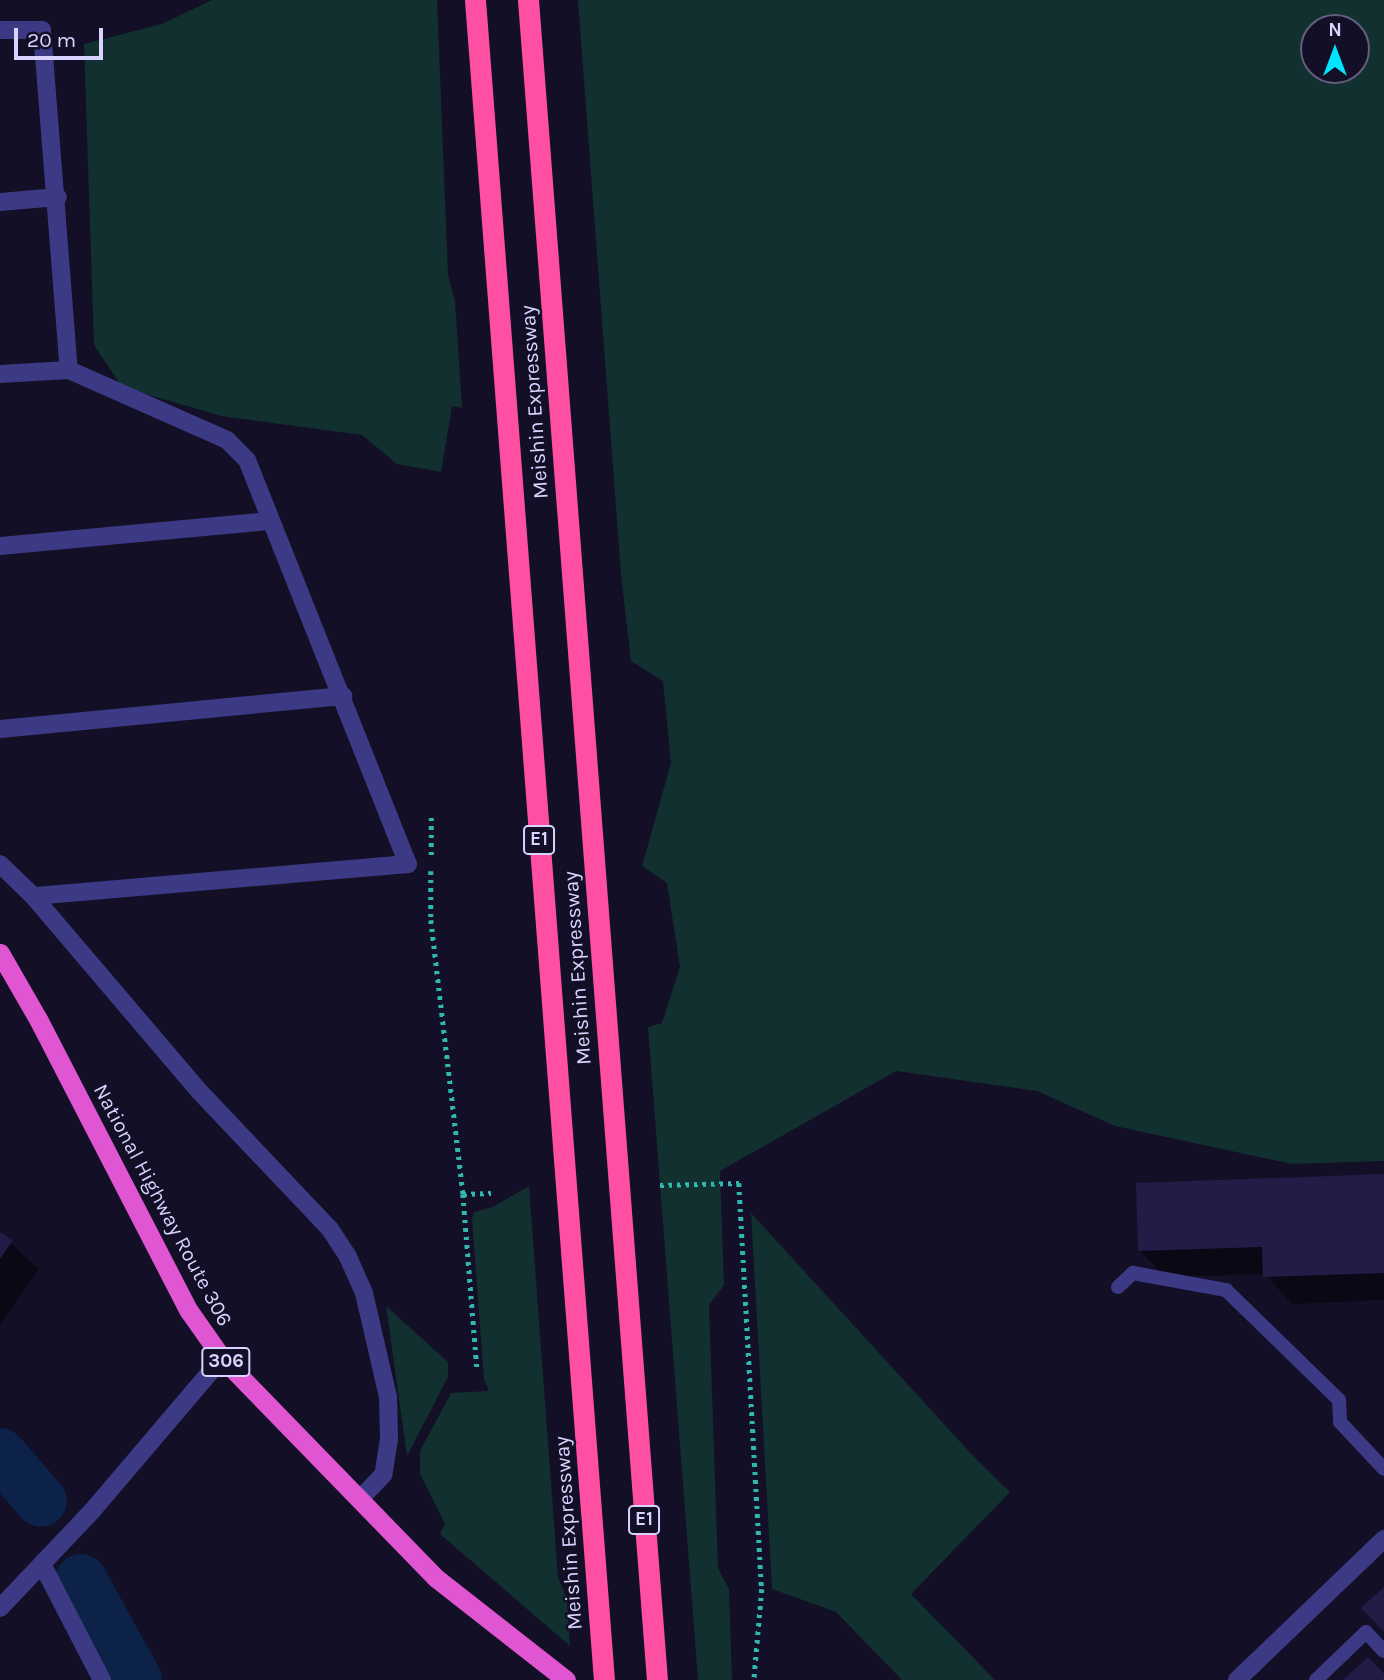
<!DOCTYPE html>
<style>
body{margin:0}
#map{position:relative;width:1384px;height:1680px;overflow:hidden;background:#130f26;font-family:Karla,sans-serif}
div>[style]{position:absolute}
.green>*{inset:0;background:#12302f}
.shadow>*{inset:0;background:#0007}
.river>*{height:52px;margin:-26px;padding:0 26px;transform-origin:26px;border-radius:26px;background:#0c2248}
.building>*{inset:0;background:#241b47}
.path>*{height:4.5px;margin-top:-2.25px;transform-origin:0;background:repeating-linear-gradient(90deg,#2fb8b0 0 3.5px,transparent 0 8.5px)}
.service>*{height:14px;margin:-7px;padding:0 7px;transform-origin:7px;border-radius:7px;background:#3d3a85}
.minor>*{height:18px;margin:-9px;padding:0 9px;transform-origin:9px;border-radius:9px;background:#3d3a85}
.tertiary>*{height:18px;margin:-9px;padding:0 9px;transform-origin:9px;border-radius:9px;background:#3d3a85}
.trunk>*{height:19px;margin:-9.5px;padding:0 9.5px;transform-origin:9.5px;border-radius:9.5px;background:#e055d1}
.motorway>*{height:21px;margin:-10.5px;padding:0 10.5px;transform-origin:10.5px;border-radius:10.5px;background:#ff4fa3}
span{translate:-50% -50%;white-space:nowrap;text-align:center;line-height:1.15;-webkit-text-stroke:5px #130f26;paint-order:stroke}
.shield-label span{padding:2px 5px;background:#130f26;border:2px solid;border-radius:5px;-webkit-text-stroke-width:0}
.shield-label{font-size:19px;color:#d9d4ff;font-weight:700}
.street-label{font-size:21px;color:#d9d4ff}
.north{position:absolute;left:1300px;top:14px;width:70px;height:70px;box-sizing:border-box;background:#130f26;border:2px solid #625e7d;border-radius:50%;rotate:0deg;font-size:19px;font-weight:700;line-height:28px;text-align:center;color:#d9d4ff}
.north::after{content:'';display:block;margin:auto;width:24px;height:32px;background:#00e5ff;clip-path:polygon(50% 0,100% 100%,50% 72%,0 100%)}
.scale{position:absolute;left:14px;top:28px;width:89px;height:32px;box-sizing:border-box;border:4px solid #d9d4ff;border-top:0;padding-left:9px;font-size:21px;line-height:24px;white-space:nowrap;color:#d9d4ff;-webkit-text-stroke:5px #130f26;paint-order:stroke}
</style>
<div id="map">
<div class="green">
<div style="clip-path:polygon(212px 0,437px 0,448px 275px,455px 301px,462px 408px,452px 406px,441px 472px,397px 464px,362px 435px,221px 416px,122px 387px,94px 345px,84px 44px,162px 24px)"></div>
<div style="clip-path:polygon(evenodd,578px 0,1384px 0,1384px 1161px,1292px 1164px,1115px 1126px,1037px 1091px,896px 1071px,720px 1171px,724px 1285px,709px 1305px,718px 1568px,729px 1589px,732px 1680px,698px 1680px,648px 1027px,662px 1023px,680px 967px,667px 883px,642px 866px,671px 763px,663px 681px,631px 661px,621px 575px,578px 0,1314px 28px,1356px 28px,1356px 70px,1314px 70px,1314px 28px)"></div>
<div style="clip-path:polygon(529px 1186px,558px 1577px,567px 1599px,570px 1646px,440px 1534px,445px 1524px,420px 1474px,420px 1451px,451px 1393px,489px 1391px,484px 1379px,472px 1219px,474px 1212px,493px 1207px)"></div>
<div style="clip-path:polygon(751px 1213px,975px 1458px,1010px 1492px,911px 1594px,995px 1680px,902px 1680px,836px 1612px,772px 1589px)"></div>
<div style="clip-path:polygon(386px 1306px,448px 1362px,448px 1377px,407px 1456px)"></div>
</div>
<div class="shadow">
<div style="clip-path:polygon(1384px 1176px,1384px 1300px,1292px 1304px,1265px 1274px,1166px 1277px,1139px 1250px)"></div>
<div style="clip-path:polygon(0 1234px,39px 1269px,0 1325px)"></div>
</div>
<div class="river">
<div style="left:0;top:1454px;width:62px;rotate:48.9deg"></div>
<div style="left:81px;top:1580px;width:114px;rotate:61.2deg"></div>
</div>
<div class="building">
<div style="clip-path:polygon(1384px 1174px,1384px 1273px,1263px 1277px,1262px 1247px,1138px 1251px,1136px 1183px)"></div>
<div style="clip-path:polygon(0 1232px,13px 1240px,0 1259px)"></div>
<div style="clip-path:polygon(1384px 1587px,1384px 1632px,1361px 1608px)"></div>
<div style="clip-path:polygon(1368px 1657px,1384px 1674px,1384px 1680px,1343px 1680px)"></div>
</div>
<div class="path">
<div style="left:431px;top:855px;width:38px;rotate:-90deg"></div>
<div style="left:431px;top:871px;width:49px;rotate:90deg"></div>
<div style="left:431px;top:920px;width:276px;rotate:83.3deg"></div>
<div style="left:463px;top:1194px;width:175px;rotate:85.4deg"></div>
<div style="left:660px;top:1185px;width:79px;rotate:-1.5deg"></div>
<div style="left:739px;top:1183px;width:407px;rotate:86.8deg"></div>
<div style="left:762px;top:1589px;width:91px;rotate:95deg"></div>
<div style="left:463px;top:1194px;width:28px;rotate:-2deg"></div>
</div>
<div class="service">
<div style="left:1118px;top:1287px;width:21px;rotate:-43deg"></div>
<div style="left:1133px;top:1273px;width:95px;rotate:10.4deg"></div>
<div style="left:1226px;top:1290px;width:158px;rotate:44.2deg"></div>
<div style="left:1339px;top:1400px;width:22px;rotate:87deg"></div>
<div style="left:1340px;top:1422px;width:64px;rotate:46.9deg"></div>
<div style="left:1316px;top:1680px;width:69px;rotate:-43.8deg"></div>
<div style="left:1366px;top:1632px;width:26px;rotate:47deg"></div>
</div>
<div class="minor">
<div style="left:0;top:30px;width:42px"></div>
<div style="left:42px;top:30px;width:341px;rotate:85.5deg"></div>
<div style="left:0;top:202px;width:58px;rotate:-4.9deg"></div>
<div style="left:0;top:374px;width:69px;rotate:-3.3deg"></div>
<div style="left:69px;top:370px;width:173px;rotate:23.9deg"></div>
<div style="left:227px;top:440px;width:28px;rotate:45deg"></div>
<div style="left:247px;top:460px;width:435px;rotate:68.3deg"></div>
<div style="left:408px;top:864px;width:376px;rotate:175.1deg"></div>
<div style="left:33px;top:896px;width:46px;rotate:-135.9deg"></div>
<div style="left:0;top:546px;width:272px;rotate:-5.3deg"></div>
<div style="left:0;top:729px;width:345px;rotate:-5.5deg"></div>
<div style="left:33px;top:896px;width:256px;rotate:49.6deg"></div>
<div style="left:199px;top:1091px;width:190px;rotate:46.5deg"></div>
<div style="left:330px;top:1229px;width:33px;rotate:57deg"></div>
<div style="left:348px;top:1257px;width:39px;rotate:66deg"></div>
<div style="left:364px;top:1293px;width:107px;rotate:77deg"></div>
<div style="left:388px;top:1397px;width:42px;rotate:88.6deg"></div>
<div style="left:389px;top:1439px;width:36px;rotate:99deg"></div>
<div style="left:383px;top:1475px;width:32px;rotate:134deg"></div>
<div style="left:42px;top:1564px;width:131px;rotate:62.7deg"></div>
<div style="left:1237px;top:1680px;width:204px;rotate:-43.8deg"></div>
</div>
<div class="tertiary">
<div style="left:0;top:1608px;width:134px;rotate:-46.5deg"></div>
<div style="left:92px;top:1511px;width:201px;rotate:-49.6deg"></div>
</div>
<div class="trunk">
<div style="left:0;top:953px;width:76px;rotate:60.1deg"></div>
<div style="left:38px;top:1019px;width:329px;rotate:62.7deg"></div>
<div style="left:189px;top:1311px;width:57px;rotate:54.9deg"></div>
<div style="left:222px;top:1358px;width:307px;rotate:45.8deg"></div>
<div style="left:436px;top:1578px;width:165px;rotate:38.1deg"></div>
</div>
<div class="motorway">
<div style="left:475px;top:0;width:1685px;rotate:85.61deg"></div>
<div style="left:528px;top:0;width:1685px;rotate:85.61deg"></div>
</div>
<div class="shield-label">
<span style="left:539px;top:840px">E1</span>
<span style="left:226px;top:1362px">306</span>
<span style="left:644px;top:1520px">E1</span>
</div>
<div class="street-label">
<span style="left:534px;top:402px;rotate:-94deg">Meishin Expressway</span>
<span style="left:577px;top:968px;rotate:-94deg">Meishin Expressway</span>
<span style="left:163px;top:1205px;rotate:62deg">National Highway Route 306</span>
<span style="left:568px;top:1533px;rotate:-94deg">Meishin Expressway</span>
</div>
<div class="north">N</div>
<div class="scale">20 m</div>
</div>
